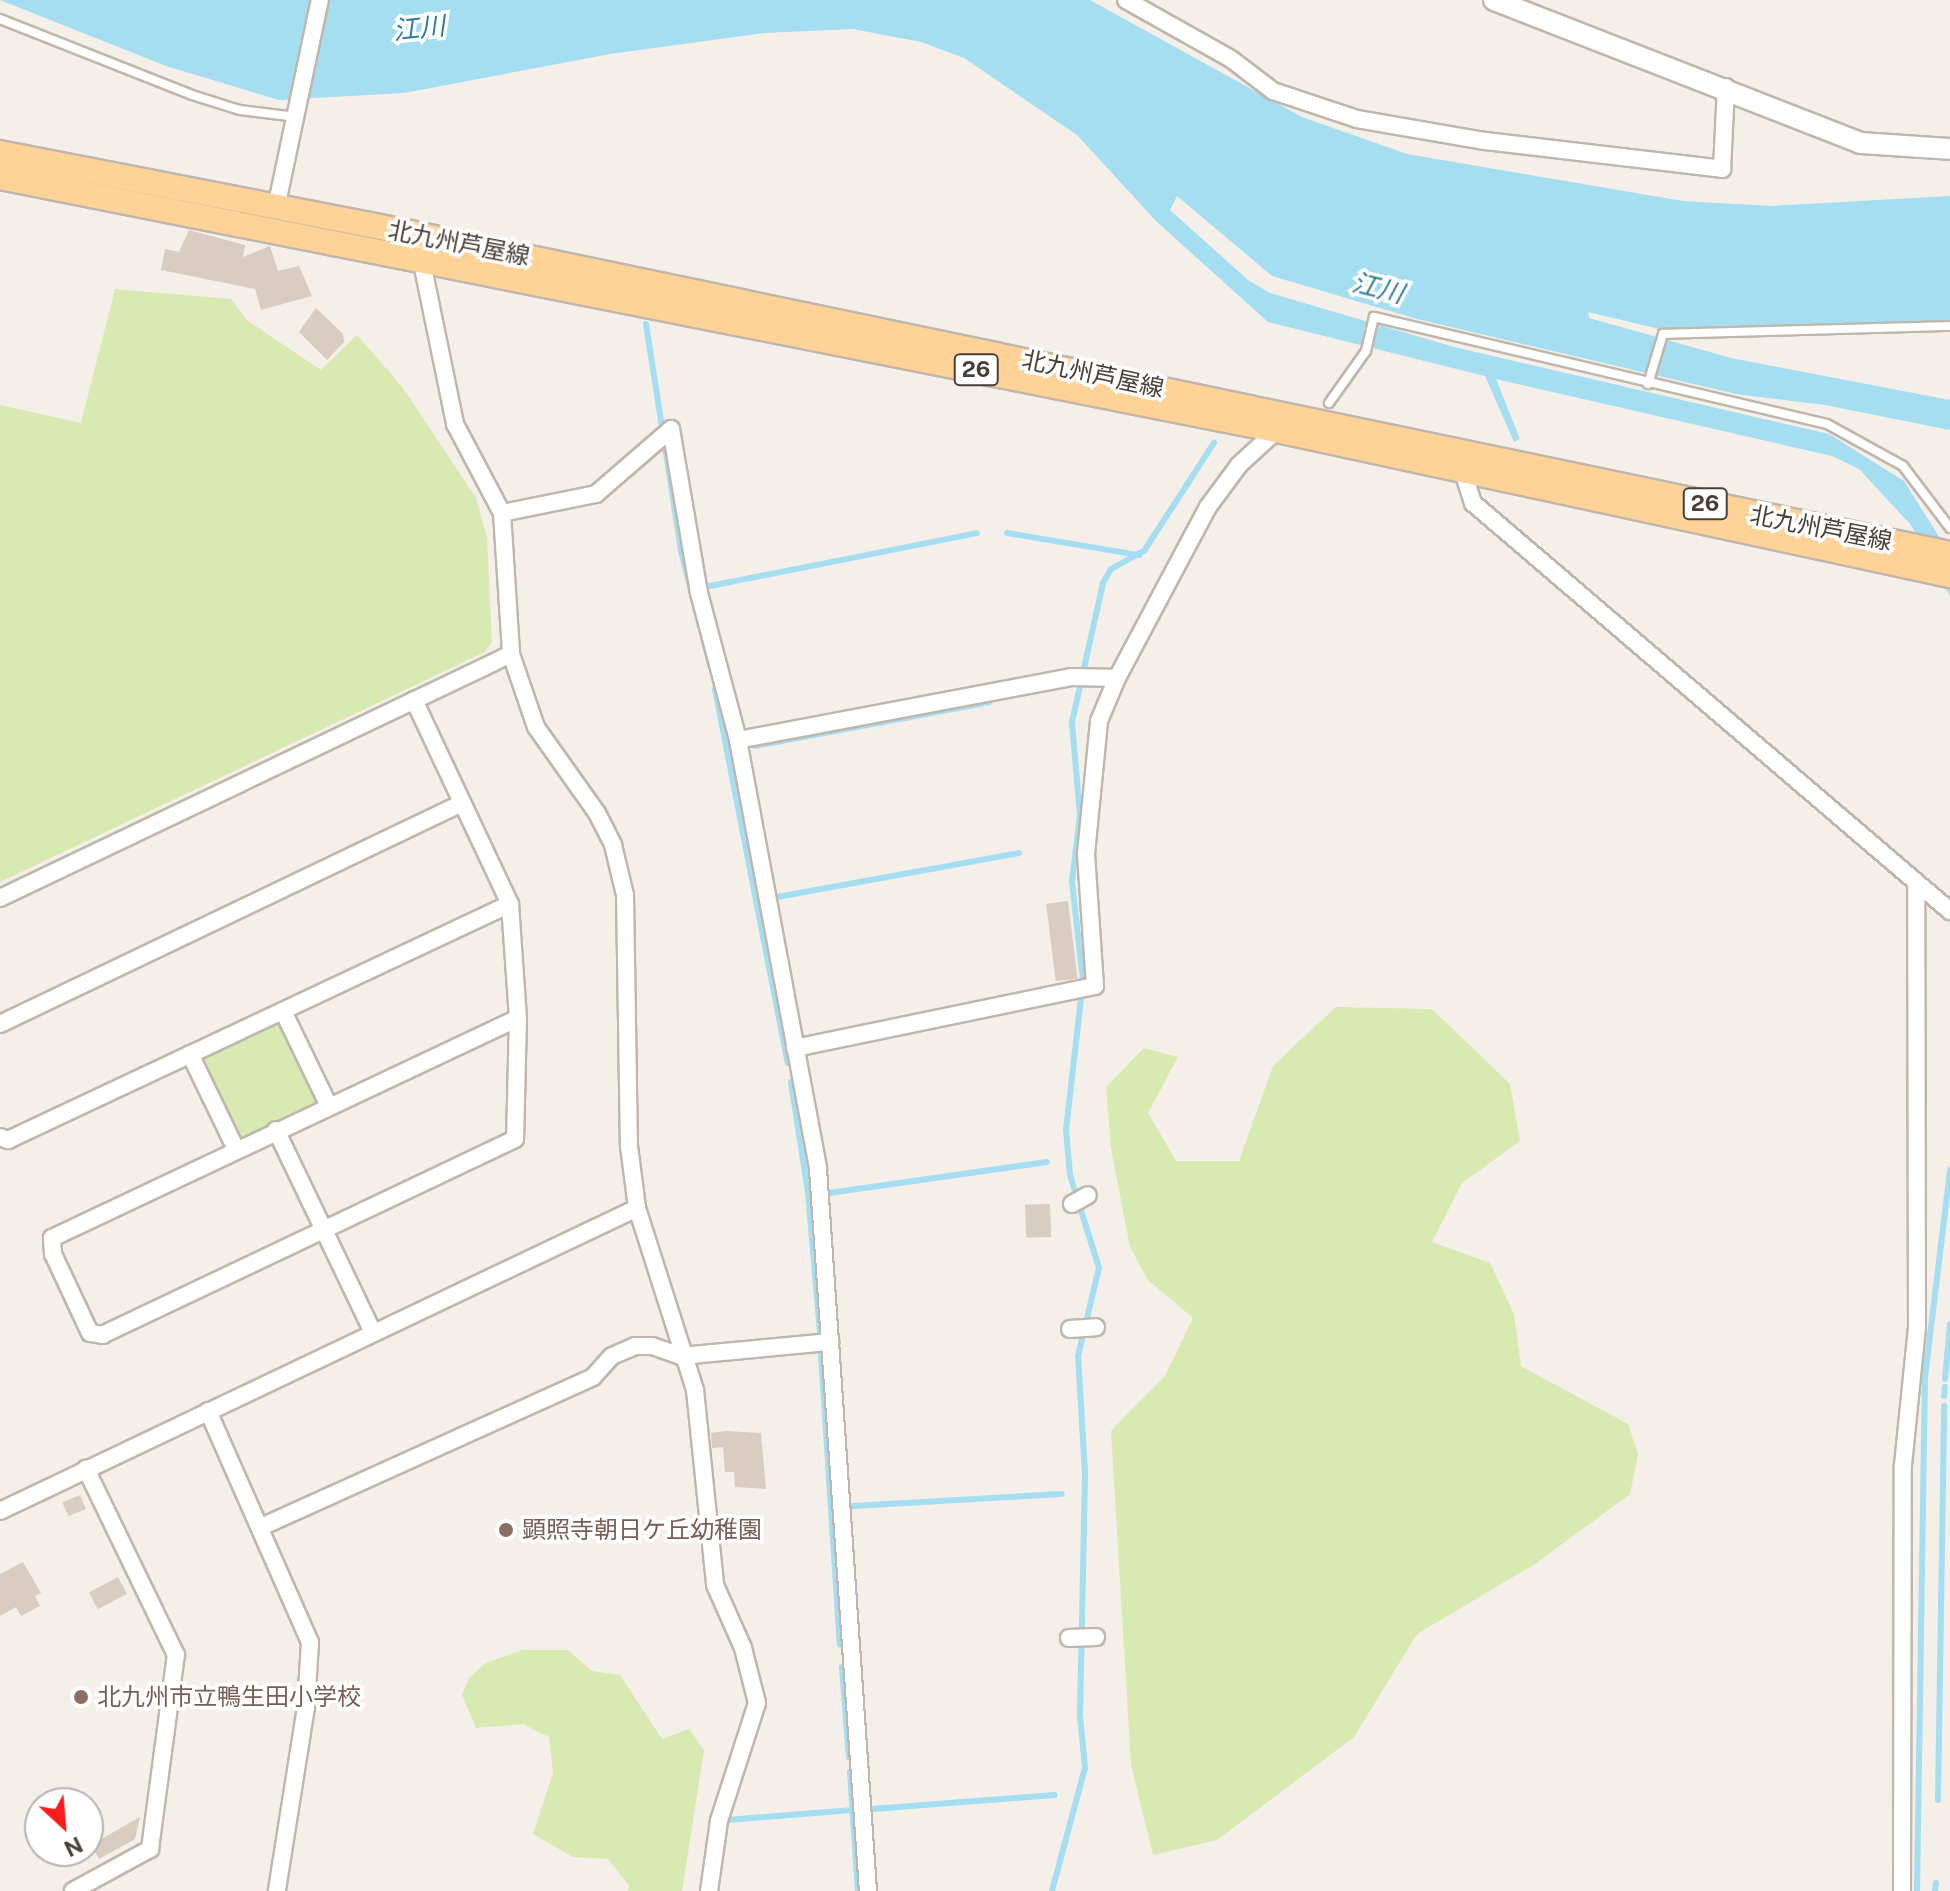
<!DOCTYPE html>
<meta charset="utf-8">
<style>
body{margin:0}
#map{position:relative;width:1950px;height:1891px;overflow:hidden;background:#f4efe9;font-family:"Public Sans","Noto Sans JP",sans-serif}
div>[style]{position:absolute}
.green>*{inset:0;background:#d8e9b1;transform-origin:0 0}
.water>*{inset:0;background:#a5ddf1}
.stream>*{height:6px;margin:-3px;padding:0 3px;transform-origin:3px;border-radius:3px;background:#a5ddf1}
.building>*{inset:0;background:#d9ccc1;transform-origin:0 0}
.roads{filter:drop-shadow(2px 0 #c0b6ab) drop-shadow(-2px 0 #c0b6ab) drop-shadow(0 2px #c0b6ab) drop-shadow(0 -2px #c0b6ab)}
.service>*{height:8px;margin:-4px;padding:0 4px;transform-origin:4px;border-radius:4px;background:#fff}
.minor>*{height:16px;margin:-8px;padding:0 8px;transform-origin:8px;border-radius:8px;background:#fff}
.tertiary>*{height:20px;margin:-10px;padding:0 10px;transform-origin:10px;border-radius:10px;background:#fff}
.primary>*{height:24px;margin:-12px;padding:0 12px;transform-origin:12px;border-radius:12px;background:#ffd397}
.dots>*{width:22px;height:22px;translate:-50% -50%;box-sizing:border-box;border:4px solid #fff;border-radius:50%}
span{translate:-50% -50%;white-space:nowrap;text-align:center;line-height:1.15;-webkit-text-stroke:7px #fff;paint-order:stroke}
.shield-label span{padding:2px 6px;background:#fff;border:2px solid;border-radius:6px;-webkit-text-stroke-width:0}
.shield-label{font-size:22px;color:#483f37;font-weight:700}
.street-label{font-size:24px;color:#483f37}
.education-label{font-size:24px;color:#785e54}
.left{translate:0 -50%;text-align:left}
.water-label{font-size:26px;color:#2a7d9d;font-style:italic}
.north{position:absolute;left:24px;top:1787px;width:80px;height:80px;box-sizing:border-box;background:#fff;border:2px solid #b6b2af;border-radius:50%;rotate:154deg;font-size:22px;font-weight:700;line-height:32px;text-align:center;color:#483f37}
.north::after{content:'';display:block;margin:auto;width:28px;height:36px;background:#fc1b18;clip-path:polygon(50% 0,100% 100%,50% 72%,0 100%)}
</style>
<div id="map">
<div class="green">
<div style="clip-path:polygon(115px 289px,231px 299px,248px 321px,321px 370px,357px 335px,403px 388px,476px 498px,487px 537px,492px 642px,485px 652px,0 882px,0 405px,81px 423px)"></div>
<div style="clip-path:polygon(1336px 1007px,1432px 1009px,1510px 1084px,1520px 1141px,1462px 1183px,1432px 1242px,1490px 1263px,1514px 1314px,1521px 1366px,1628px 1424px,1638px 1454px,1630px 1494px,1535px 1564px,1417px 1634px,1354px 1737px,1217px 1840px,1153px 1855px,1131px 1765px,1111px 1431px,1165px 1376px,1193px 1318px,1148px 1280px,1130px 1247px,1111px 1148px,1106px 1087px,1144px 1048px,1178px 1057px,1148px 1113px,1176px 1161px,1239px 1161px,1273px 1066px)"></div>
<div style="left:281px;top:1019px;width:93px;height:91px;rotate:65deg"></div>
<div style="clip-path:polygon(523px 1650px,568px 1650px,592px 1671px,620px 1675px,662px 1739px,689px 1729px,704px 1750px,682px 1891px,628px 1891px,629px 1885px,608px 1859px,573px 1857px,533px 1834px,553px 1773px,549px 1737px,523px 1724px,476px 1728px,462px 1695px,469px 1678px,486px 1663px)"></div>
</div>
<div class="water">
<div style="clip-path:polygon(0 0,1090px 0,1302px 117px,1407px 154px,1683px 201px,1771px 206px,1950px 196px,1950px 321px,1659px 329px,1588px 312px,1589px 318px,1731px 358px,1950px 400px,1950px 430px,1825px 405px,1736px 394px,1417px 319px,1272px 276px,1177px 196px,1170px 210px,1248px 280px,1270px 293px,1454px 347px,1829px 434px,1904px 481px,1950px 554px,1950px 596px,1911px 525px,1859px 469px,1832px 456px,1496px 379px,1520px 439px,1514px 442px,1485px 376px,1268px 322px,1156px 221px,1077px 135px,964px 58px,921px 42px,853px 29px,764px 33px,610px 54px,404px 93px,279px 100px,166px 66px)"></div>
</div>
<div class="stream">
<div style="left:646px;top:324px;width:230px;rotate:81.2deg"></div>
<div style="left:681px;top:551px;width:118px;rotate:75.7deg"></div>
<div style="left:1007px;top:533px;width:134px;rotate:9.5deg"></div>
<div style="left:710px;top:586px;width:272px;rotate:-11.2deg"></div>
<div style="left:715px;top:689px;width:381px;rotate:79deg"></div>
<div style="left:755px;top:746px;width:238px;rotate:-10.6deg"></div>
<div style="left:777px;top:897px;width:246px;rotate:-10.3deg"></div>
<div style="left:791px;top:1082px;width:111px;rotate:81.2deg"></div>
<div style="left:808px;top:1192px;width:142px;rotate:85.1deg"></div>
<div style="left:829px;top:1193px;width:220px;rotate:-8.1deg"></div>
<div style="left:821px;top:1354px;width:291px;rotate:86.3deg"></div>
<div style="left:1945px;top:1379px;width:55px;rotate:-84.8deg"></div>
<div style="left:1944px;top:1396px;width:9px;rotate:-84deg"></div>
<div style="left:853px;top:1506px;width:209px;rotate:-3.3deg"></div>
<div style="left:842px;top:1667px;width:91px;rotate:85.6deg"></div>
<div style="left:850px;top:1772px;width:119px;rotate:86.2deg"></div>
<div style="left:1938px;top:1800px;width:394px;rotate:-89.1deg"></div>
<div style="left:872px;top:1809px;width:183px;rotate:-4.4deg"></div>
<div style="left:727px;top:1820px;width:123px;rotate:-4.6deg"></div>
<div style="left:1052px;top:1891px;width:127px;rotate:-75deg"></div>
<div style="left:1085px;top:1768px;width:53px;rotate:-95.4deg"></div>
<div style="left:1080px;top:1715px;width:242px;rotate:-88.8deg"></div>
<div style="left:1085px;top:1473px;width:117px;rotate:-93.4deg"></div>
<div style="left:1078px;top:1356px;width:90px;rotate:-76.6deg"></div>
<div style="left:1099px;top:1268px;width:97px;rotate:-107.3deg"></div>
<div style="left:1070px;top:1175px;width:45px;rotate:-95.1deg"></div>
<div style="left:1066px;top:1130px;width:150px;rotate:-83.5deg"></div>
<div style="left:1083px;top:981px;width:101px;rotate:-96.3deg"></div>
<div style="left:1072px;top:881px;width:65px;rotate:-83deg"></div>
<div style="left:1080px;top:816px;width:94px;rotate:-94.9deg"></div>
<div style="left:1072px;top:722px;width:142px;rotate:-77.4deg"></div>
<div style="left:1103px;top:583px;width:16px;rotate:-60deg"></div>
<div style="left:1111px;top:569px;width:38px;rotate:-29deg"></div>
<div style="left:1144px;top:551px;width:129px;rotate:-57.1deg"></div>
<div style="left:1917px;top:1891px;width:514px;rotate:-89.11deg"></div>
<div style="left:1925px;top:1377px;width:209px;rotate:-83.1deg"></div>
<div style="left:1935px;top:1891px;width:8px;rotate:-83deg"></div>
</div>
<div class="building">
<div style="clip-path:polygon(189px 230px,245px 245px,243px 257px,270px 246px,278px 271px,299px 266px,312px 296px,261px 310px,255px 289px,161px 270px,165px 249px,179px 252px)"></div>
<div style="clip-path:polygon(316px 308px,343px 334px,344px 342px,327px 360px,299px 332px)"></div>
<div style="left:1068px;top:901px;width:78px;height:22px;rotate:83deg"></div>
<div style="left:1050px;top:1204px;width:33px;height:25px;rotate:88deg"></div>
<div style="clip-path:polygon(726px 1431px,761px 1433px,766px 1489px,735px 1487px,734px 1472px,725px 1472px,723px 1447px,712px 1448px,711px 1433px)"></div>
<div style="left:80px;top:1495px;width:15px;height:19px;rotate:67deg"></div>
<div style="clip-path:polygon(23px 1562px,41px 1593px,35px 1596px,40px 1606px,21px 1616px,16px 1607px,0 1616px,0 1574px)"></div>
<div style="left:118px;top:1577px;width:19px;height:33px;rotate:62deg"></div>
<div style="clip-path:polygon(140px 1817px,135px 1839px,99px 1859px,91px 1845px)"></div>
</div>
<div class="roads">
<div class="service">
<div style="left:0;top:19px;width:206px;rotate:21.6deg"></div>
<div style="left:192px;top:95px;width:50px;rotate:17.4deg"></div>
<div style="left:240px;top:110px;width:57px;rotate:7deg"></div>
<div style="left:1648px;top:384px;width:52px;rotate:-73.3deg"></div>
<div style="left:1663px;top:334px;width:287px;rotate:-1.6deg"></div>
<div style="left:1329px;top:403px;width:64px;rotate:-54.6deg"></div>
<div style="left:1366px;top:351px;width:35px;rotate:-77deg"></div>
<div style="left:1374px;top:317px;width:465px;rotate:13.3deg"></div>
<div style="left:1827px;top:424px;width:87px;rotate:28.9deg"></div>
<div style="left:1903px;top:466px;width:78px;rotate:52.8deg"></div>
</div>
<div class="minor">
<div style="left:1126px;top:0;width:120px;rotate:29.3deg"></div>
<div style="left:1231px;top:59px;width:53px;rotate:37.3deg"></div>
<div style="left:1273px;top:91px;width:89px;rotate:18.4deg"></div>
<div style="left:1357px;top:119px;width:130px;rotate:9.8deg"></div>
<div style="left:1485px;top:141px;width:239px;rotate:6.7deg"></div>
<div style="left:1722px;top:169px;width:82px;rotate:-87.2deg"></div>
<div style="left:276px;top:208px;width:213px;rotate:-78.1deg"></div>
<div style="left:420px;top:253px;width:175px;rotate:78.4deg"></div>
<div style="left:455px;top:424px;width:101px;rotate:62.2deg"></div>
<div style="left:502px;top:513px;width:141px;rotate:86.3deg"></div>
<div style="left:511px;top:654px;width:77px;rotate:71.1deg"></div>
<div style="left:536px;top:727px;width:105px;rotate:54.7deg"></div>
<div style="left:597px;top:813px;width:36px;rotate:63deg"></div>
<div style="left:613px;top:845px;width:51px;rotate:76.5deg"></div>
<div style="left:625px;top:895px;width:251px;rotate:89.1deg"></div>
<div style="left:629px;top:1146px;width:63px;rotate:82.6deg"></div>
<div style="left:637px;top:1208px;width:191px;rotate:72.3deg"></div>
<div style="left:695px;top:1390px;width:196px;rotate:84.1deg"></div>
<div style="left:715px;top:1585px;width:69px;rotate:66deg"></div>
<div style="left:743px;top:1648px;width:57px;rotate:75.7deg"></div>
<div style="left:757px;top:1703px;width:124px;rotate:107.9deg"></div>
<div style="left:719px;top:1821px;width:71px;rotate:98.1deg"></div>
<div style="left:1460px;top:463px;width:42px;rotate:72deg"></div>
<div style="left:1473px;top:503px;width:628px;rotate:40.54deg"></div>
<div style="left:502px;top:513px;width:96px;rotate:-11.4deg"></div>
<div style="left:596px;top:494px;width:99px;rotate:-40.9deg"></div>
<div style="left:671px;top:429px;width:166px;rotate:80.3deg"></div>
<div style="left:699px;top:593px;width:152px;rotate:75.1deg"></div>
<div style="left:738px;top:740px;width:436px;rotate:79.4deg"></div>
<div style="left:818px;top:1169px;width:724px;rotate:86.04deg"></div>
<div style="left:414px;top:700px;width:225px;rotate:64.8deg"></div>
<div style="left:510px;top:904px;width:114px;rotate:86deg"></div>
<div style="left:518px;top:1018px;width:121px;rotate:91.4deg"></div>
<div style="left:515px;top:1139px;width:456px;rotate:154.6deg"></div>
<div style="left:103px;top:1335px;width:13px;rotate:-171deg"></div>
<div style="left:90px;top:1333px;width:87px;rotate:-115.1deg"></div>
<div style="left:53px;top:1254px;width:16px;rotate:-94deg"></div>
<div style="left:52px;top:1238px;width:515px;rotate:-25.27deg"></div>
<div style="left:738px;top:740px;width:339px;rotate:-10.7deg"></div>
<div style="left:1071px;top:677px;width:46px;rotate:1.2deg"></div>
<div style="left:0;top:898px;width:566px;rotate:-25.52deg"></div>
<div style="left:283px;top:1011px;width:106px;rotate:64.2deg"></div>
<div style="left:0;top:1024px;width:512px;rotate:-25.56deg"></div>
<div style="left:795px;top:1048px;width:306px;rotate:-11.7deg"></div>
<div style="left:1095px;top:986px;width:132px;rotate:-93.9deg"></div>
<div style="left:1086px;top:854px;width:134px;rotate:-84.4deg"></div>
<div style="left:1099px;top:721px;width:47px;rotate:-67.3deg"></div>
<div style="left:1117px;top:678px;width:194px;rotate:-62deg"></div>
<div style="left:1208px;top:507px;width:52px;rotate:-53.6deg"></div>
<div style="left:1239px;top:465px;width:52px;rotate:-42.6deg"></div>
<div style="left:190px;top:1054px;width:106px;rotate:64.2deg"></div>
<div style="left:276px;top:1130px;width:222px;rotate:64.4deg"></div>
<div style="left:0;top:1137px;width:9px;rotate:21deg"></div>
<div style="left:8px;top:1140px;width:555px;rotate:-25.18deg"></div>
<div style="left:1072px;top:1204px;width:18px;rotate:-29deg"></div>
<div style="left:1070px;top:1329px;width:26px;rotate:-4deg"></div>
<div style="left:208px;top:1411px;width:253px;rotate:66.2deg"></div>
<div style="left:310px;top:1642px;width:65px;rotate:93.5deg"></div>
<div style="left:306px;top:1707px;width:186px;rotate:99deg"></div>
<div style="left:0;top:1511px;width:705px;rotate:-25.44deg"></div>
<div style="left:261px;top:1527px;width:364px;rotate:-24.3deg"></div>
<div style="left:593px;top:1377px;width:28px;rotate:-48deg"></div>
<div style="left:612px;top:1356px;width:25px;rotate:-23deg"></div>
<div style="left:635px;top:1346px;width:17px"></div>
<div style="left:652px;top:1346px;width:31px;rotate:19deg"></div>
<div style="left:681px;top:1356px;width:150px;rotate:-5.4deg"></div>
<div style="left:1069px;top:1638px;width:27px;rotate:-2deg"></div>
<div style="left:73px;top:1891px;width:88px;rotate:-28.6deg"></div>
<div style="left:150px;top:1849px;width:196px;rotate:-82.4deg"></div>
<div style="left:176px;top:1655px;width:207px;rotate:-115.8deg"></div>
<div style="left:1902px;top:1891px;width:426px;rotate:-89.9deg"></div>
<div style="left:1903px;top:1465px;width:139px;rotate:-84.2deg"></div>
<div style="left:1917px;top:1327px;width:444px;rotate:-90.1deg"></div>
</div>
<div class="tertiary">
<div style="left:1494px;top:0;width:393px;rotate:21.3deg"></div>
<div style="left:1860px;top:143px;width:90px;rotate:3.8deg"></div>
</div>
<div class="primary">
<div style="left:0;top:153px;width:428px;rotate:11deg"></div>
<div style="left:420px;top:235px;width:1563px;rotate:11.78deg"></div>
<div style="left:0;top:177px;width:1302px;rotate:11.21deg"></div>
<div style="left:1277px;top:430px;width:688px;rotate:12.16deg"></div>
</div>
</div>
<div class="dots">
<div style="left:506px;top:1530px;background:#8d6e63"></div>
<div style="left:81px;top:1697px;background:#8d6e63"></div>
</div>
<div class="shield-label">
<span style="left:976px;top:370px">26</span>
<span style="left:1705px;top:504px">26</span>
</div>
<div class="street-label">
<span style="left:459px;top:243px;rotate:11deg">北九州芦屋線</span>
<span style="left:1093px;top:374px;rotate:12deg">北九州芦屋線</span>
<span style="left:1821px;top:528px;rotate:11deg">北九州芦屋線</span>
</div>
<div class="education-label">
<span class="left" style="left:522px;top:1530px">顕照寺朝日ケ丘幼稚園</span>
<span class="left" style="left:97px;top:1697px">北九州市立鴨生田小学校</span>
</div>
<div class="water-label">
<span style="left:419px;top:28px;rotate:-6deg">江川</span>
<span style="left:1378px;top:288px;rotate:14deg">江川</span>
</div>
<div class="north">N</div>
</div>
